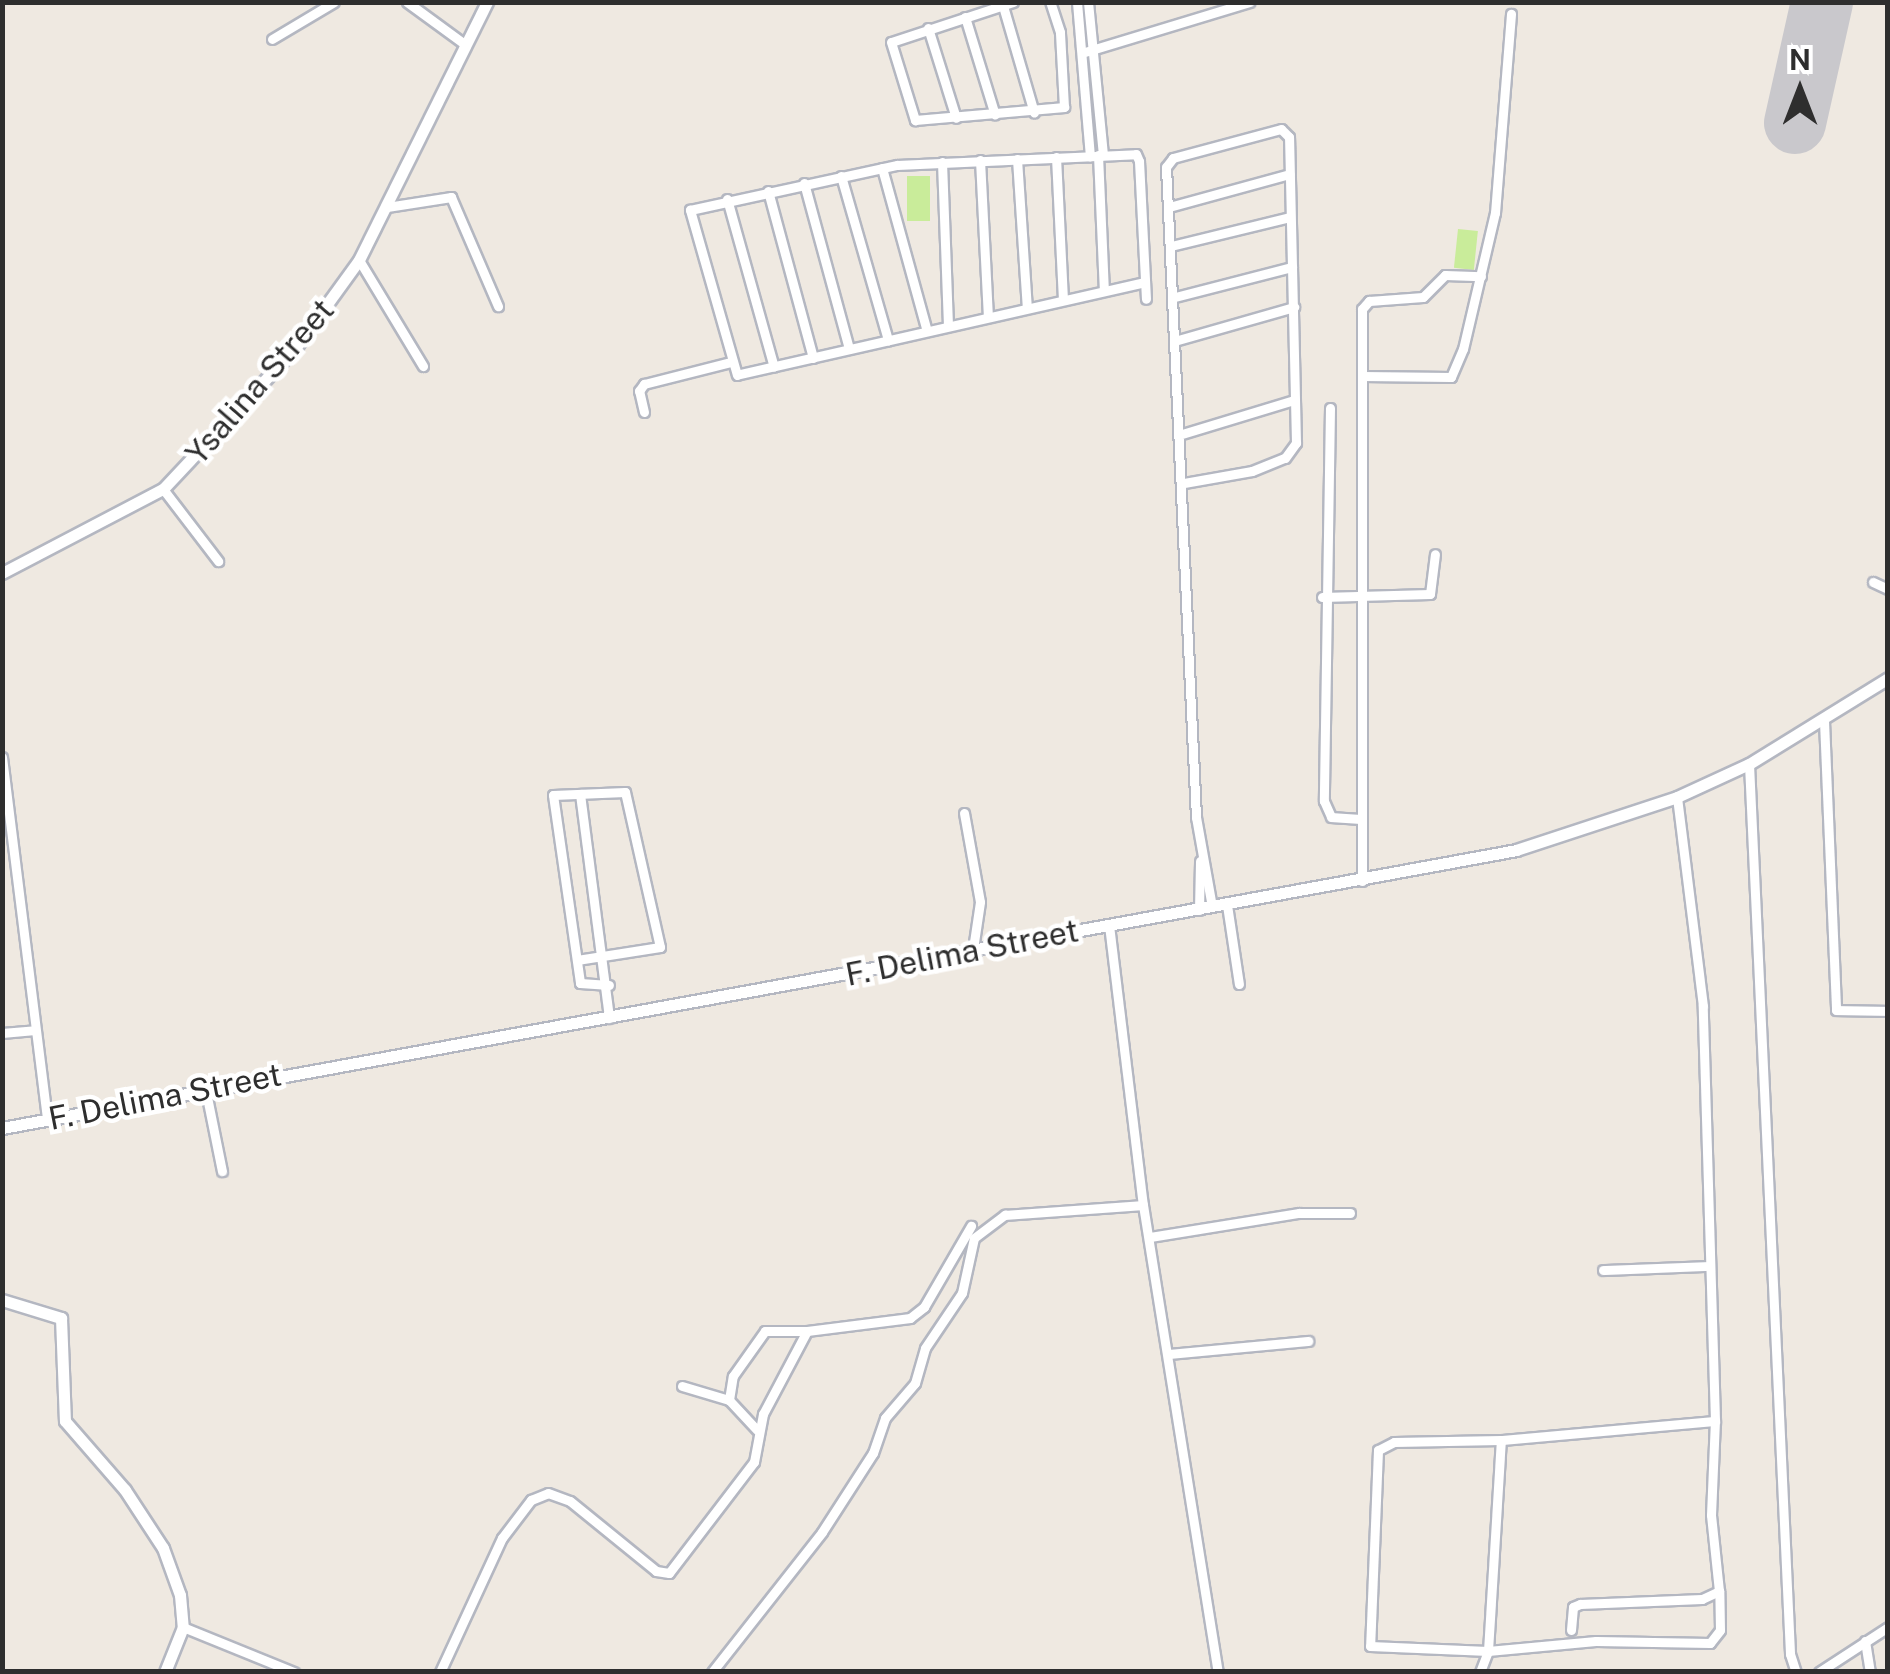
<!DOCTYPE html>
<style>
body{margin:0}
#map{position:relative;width:1890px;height:1674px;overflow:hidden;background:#efe9e1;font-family:"Public Sans",sans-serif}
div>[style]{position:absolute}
.pitch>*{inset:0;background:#c9ec9a;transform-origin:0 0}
.runway>*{height:62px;margin:-31px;padding:0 31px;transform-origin:31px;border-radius:31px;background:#c9c8cc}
.roads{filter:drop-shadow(2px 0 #b4b7c1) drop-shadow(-2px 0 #b4b7c1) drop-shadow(0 2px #b4b7c1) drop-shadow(0 -2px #b4b7c1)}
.minor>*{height:9px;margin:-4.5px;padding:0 4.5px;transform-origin:4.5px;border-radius:4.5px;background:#fff}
.tertiary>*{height:11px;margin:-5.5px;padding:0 5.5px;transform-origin:5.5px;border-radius:5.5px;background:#fff}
span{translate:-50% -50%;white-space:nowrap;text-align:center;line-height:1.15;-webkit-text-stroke:9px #fff;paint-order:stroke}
.street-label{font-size:32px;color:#2e2e2e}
.frame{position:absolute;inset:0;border:5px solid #2e2e2e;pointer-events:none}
.north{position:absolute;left:1750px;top:40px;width:100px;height:100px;-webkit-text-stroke:8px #fff;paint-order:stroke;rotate:0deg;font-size:28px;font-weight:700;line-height:40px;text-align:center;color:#2e2e2e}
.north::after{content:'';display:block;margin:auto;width:35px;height:45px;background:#2e2e2e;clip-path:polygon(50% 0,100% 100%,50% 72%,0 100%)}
</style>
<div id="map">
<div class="pitch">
<div style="left:907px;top:176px;width:23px;height:45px"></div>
<div style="left:1458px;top:229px;width:20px;height:39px;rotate:6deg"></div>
</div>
<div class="runway">
<div style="left:1795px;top:123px;width:124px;rotate:-77.4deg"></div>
</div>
<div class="roads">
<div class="minor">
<div style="left:407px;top:2px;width:73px;rotate:36.1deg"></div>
<div style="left:1013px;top:2px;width:128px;rotate:161.8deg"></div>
<div style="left:891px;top:42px;width:82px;rotate:72.9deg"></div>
<div style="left:915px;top:120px;width:150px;rotate:-5deg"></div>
<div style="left:1064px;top:107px;width:75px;rotate:-93.1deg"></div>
<div style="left:1060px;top:32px;width:32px;rotate:-108deg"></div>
<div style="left:1077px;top:2px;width:155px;rotate:85.2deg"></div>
<div style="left:1088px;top:2px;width:154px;rotate:84.4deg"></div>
<div style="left:1003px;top:6px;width:111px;rotate:73.8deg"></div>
<div style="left:965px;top:17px;width:102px;rotate:73deg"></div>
<div style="left:928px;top:28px;width:94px;rotate:72.7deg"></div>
<div style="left:272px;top:39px;width:72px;rotate:-30.8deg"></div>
<div style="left:1085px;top:52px;width:172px;rotate:-16.9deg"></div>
<div style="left:1098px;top:155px;width:136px;rotate:87.5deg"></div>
<div style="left:1056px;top:157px;width:143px;rotate:87.2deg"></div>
<div style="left:1017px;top:159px;width:149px;rotate:86.2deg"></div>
<div style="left:980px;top:160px;width:157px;rotate:87.1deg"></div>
<div style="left:942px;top:162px;width:164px;rotate:87.9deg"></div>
<div style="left:882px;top:168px;width:169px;rotate:74.6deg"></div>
<div style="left:841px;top:176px;width:171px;rotate:74deg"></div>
<div style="left:804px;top:183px;width:172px;rotate:74.8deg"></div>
<div style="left:768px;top:191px;width:173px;rotate:74.9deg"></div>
<div style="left:727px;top:199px;width:174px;rotate:74.4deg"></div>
<div style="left:387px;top:207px;width:65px;rotate:-8.9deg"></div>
<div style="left:451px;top:197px;width:119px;rotate:66.7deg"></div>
<div style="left:1169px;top:207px;width:125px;rotate:-15.3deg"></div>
<div style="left:1171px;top:246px;width:122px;rotate:-13.7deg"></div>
<div style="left:359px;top:260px;width:124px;rotate:58.9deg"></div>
<div style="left:1145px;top:282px;width:418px;rotate:167.2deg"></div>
<div style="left:737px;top:375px;width:172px;rotate:-105.9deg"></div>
<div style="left:690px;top:210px;width:212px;rotate:-12.3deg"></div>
<div style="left:897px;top:165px;width:239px;rotate:-2.6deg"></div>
<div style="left:1136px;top:154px;width:8px;rotate:67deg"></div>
<div style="left:1139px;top:161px;width:138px;rotate:87.1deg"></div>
<div style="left:1175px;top:297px;width:121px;rotate:-14.4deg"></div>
<div style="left:1178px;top:340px;width:121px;rotate:-15.9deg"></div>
<div style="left:1362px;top:376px;width:89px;rotate:0.6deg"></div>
<div style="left:1451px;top:377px;width:30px;rotate:-67deg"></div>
<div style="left:1463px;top:349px;width:140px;rotate:-76.8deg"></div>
<div style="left:1495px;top:213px;width:200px;rotate:-85.4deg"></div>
<div style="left:1330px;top:408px;width:393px;rotate:90.9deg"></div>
<div style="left:1324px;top:801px;width:17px;rotate:66deg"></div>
<div style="left:1331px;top:817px;width:29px;rotate:4deg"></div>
<div style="left:644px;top:412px;width:22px;rotate:-103deg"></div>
<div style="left:639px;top:391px;width:9px;rotate:-54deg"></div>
<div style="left:644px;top:384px;width:90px;rotate:-14.2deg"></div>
<div style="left:1182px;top:434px;width:117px;rotate:-16.9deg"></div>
<div style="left:1184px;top:483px;width:69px;rotate:-10deg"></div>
<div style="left:1252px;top:471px;width:35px;rotate:-22deg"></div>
<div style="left:1285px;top:458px;width:19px;rotate:-54deg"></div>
<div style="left:1296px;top:443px;width:306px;rotate:-91.3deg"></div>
<div style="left:1289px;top:137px;width:11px;rotate:-135deg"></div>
<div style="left:1281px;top:129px;width:112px;rotate:165deg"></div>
<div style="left:1173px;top:158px;width:11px;rotate:128deg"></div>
<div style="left:1166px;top:167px;width:651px;rotate:87.36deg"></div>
<div style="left:1196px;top:817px;width:91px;rotate:79.9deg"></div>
<div style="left:163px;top:489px;width:91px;rotate:52.6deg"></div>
<div style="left:1873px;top:582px;width:17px;rotate:25deg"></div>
<div style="left:1322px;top:597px;width:108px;rotate:-1.6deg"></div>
<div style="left:1430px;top:594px;width:40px;rotate:-82.9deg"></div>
<div style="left:1824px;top:721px;width:289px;rotate:87.6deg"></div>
<div style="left:1836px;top:1010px;width:52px;rotate:1.1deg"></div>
<div style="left:2px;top:757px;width:364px;rotate:82.9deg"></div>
<div style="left:1749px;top:764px;width:891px;rotate:87.36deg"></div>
<div style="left:1790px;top:1654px;width:19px;rotate:72deg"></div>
<div style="left:580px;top:794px;width:226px;rotate:82.6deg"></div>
<div style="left:964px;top:813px;width:90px;rotate:79.8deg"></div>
<div style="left:980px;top:902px;width:48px;rotate:98.5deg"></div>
<div style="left:1362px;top:881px;width:572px;rotate:-90deg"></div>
<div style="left:1362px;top:309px;width:11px;rotate:-49deg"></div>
<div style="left:1369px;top:301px;width:54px;rotate:-4.2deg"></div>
<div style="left:1423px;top:297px;width:31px;rotate:-45deg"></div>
<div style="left:1445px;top:275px;width:36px;rotate:2deg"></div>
<div style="left:1227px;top:905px;width:80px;rotate:81.4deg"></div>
<div style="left:1199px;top:910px;width:49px;rotate:-88.8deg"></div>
<div style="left:1109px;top:925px;width:282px;rotate:83.1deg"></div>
<div style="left:1143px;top:1205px;width:473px;rotate:80.9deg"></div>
<div style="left:577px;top:960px;width:84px;rotate:-8.9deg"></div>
<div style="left:660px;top:947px;width:159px;rotate:-102.7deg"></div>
<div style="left:625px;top:792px;width:72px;rotate:177.6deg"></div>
<div style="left:553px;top:795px;width:190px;rotate:81.8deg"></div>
<div style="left:580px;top:983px;width:29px;rotate:4deg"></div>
<div style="left:2px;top:1033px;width:33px;rotate:-5deg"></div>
<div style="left:205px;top:1087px;width:86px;rotate:78.6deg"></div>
<div style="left:1150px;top:1237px;width:151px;rotate:-9.2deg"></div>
<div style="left:1299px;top:1213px;width:51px"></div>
<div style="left:1603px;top:1270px;width:103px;rotate:-2.2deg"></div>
<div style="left:1168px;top:1354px;width:141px;rotate:-5.3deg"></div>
<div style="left:682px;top:1386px;width:49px;rotate:16.6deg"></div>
<div style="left:757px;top:1430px;width:41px;rotate:-133deg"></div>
<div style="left:729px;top:1400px;width:24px;rotate:-81deg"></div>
<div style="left:733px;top:1376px;width:55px;rotate:-54.6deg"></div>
<div style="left:765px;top:1331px;width:42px"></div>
<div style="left:1501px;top:1440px;width:107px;rotate:178.9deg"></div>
<div style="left:1394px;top:1442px;width:18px;rotate:153deg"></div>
<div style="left:1378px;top:1450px;width:196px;rotate:92.3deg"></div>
<div style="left:1370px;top:1646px;width:118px;rotate:2.4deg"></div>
<div style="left:1488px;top:1651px;width:108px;rotate:-5.3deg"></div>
<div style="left:1596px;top:1641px;width:114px;rotate:1deg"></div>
<div style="left:1710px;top:1643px;width:16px;rotate:-52deg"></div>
<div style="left:1720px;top:1630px;width:39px;rotate:-91deg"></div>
<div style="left:183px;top:1627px;width:120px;rotate:22.1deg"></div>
<div style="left:1571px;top:1630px;width:23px;rotate:-85deg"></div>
<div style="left:1573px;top:1607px;width:8px;rotate:-23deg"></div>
<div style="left:1580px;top:1604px;width:122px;rotate:-2.3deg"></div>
<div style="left:1702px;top:1599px;width:19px;rotate:-25deg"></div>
<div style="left:1719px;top:1591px;width:76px;rotate:-96deg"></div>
<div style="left:1711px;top:1515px;width:94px;rotate:-87.6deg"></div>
<div style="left:1865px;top:1641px;width:31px;rotate:81deg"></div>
<div style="left:440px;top:1672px;width:148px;rotate:-65.2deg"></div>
<div style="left:502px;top:1538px;width:48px;rotate:-52.7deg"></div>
<div style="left:531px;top:1500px;width:18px;rotate:-22deg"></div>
<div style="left:548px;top:1493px;width:23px;rotate:20deg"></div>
<div style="left:570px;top:1501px;width:111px;rotate:39.1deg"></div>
<div style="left:656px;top:1571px;width:13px;rotate:9deg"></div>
<div style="left:669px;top:1573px;width:140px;rotate:-52.6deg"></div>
<div style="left:754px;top:1462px;width:49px;rotate:-79.4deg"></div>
<div style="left:763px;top:1414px;width:94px;rotate:-62.1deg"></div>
<div style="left:807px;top:1331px;width:104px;rotate:-7.2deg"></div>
<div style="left:910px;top:1318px;width:18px;rotate:-38deg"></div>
<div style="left:924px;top:1307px;width:94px;rotate:-59.9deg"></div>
<div style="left:712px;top:1672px;width:178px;rotate:-51.8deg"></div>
<div style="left:822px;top:1532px;width:94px;rotate:-57.2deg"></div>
<div style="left:873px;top:1453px;width:37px;rotate:-71deg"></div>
<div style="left:885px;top:1418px;width:46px;rotate:-49.4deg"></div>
<div style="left:915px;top:1383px;width:36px;rotate:-74deg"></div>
<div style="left:925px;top:1348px;width:66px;rotate:-56.1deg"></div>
<div style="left:962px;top:1293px;width:56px;rotate:-77.7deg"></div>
<div style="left:974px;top:1238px;width:39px;rotate:-37deg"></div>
<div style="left:1005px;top:1215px;width:138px;rotate:-4.1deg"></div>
<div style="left:1480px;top:1672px;width:22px;rotate:-69deg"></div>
<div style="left:1488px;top:1651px;width:211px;rotate:-86.5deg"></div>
<div style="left:1501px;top:1440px;width:215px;rotate:-5.1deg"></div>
<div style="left:1715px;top:1421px;width:415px;rotate:-91.7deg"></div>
<div style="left:1703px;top:1006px;width:211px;rotate:-97.1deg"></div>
<div style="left:1819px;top:1672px;width:82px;rotate:-33.1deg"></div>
</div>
<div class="tertiary">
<div style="left:2px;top:573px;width:182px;rotate:-27.6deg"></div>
<div style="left:163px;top:489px;width:195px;rotate:-46.9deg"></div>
<div style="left:296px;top:347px;width:107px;rotate:-54.1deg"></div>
<div style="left:359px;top:260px;width:288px;rotate:-63.6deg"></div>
<div style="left:2px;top:1128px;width:1539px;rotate:-10.4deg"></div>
<div style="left:1516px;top:850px;width:169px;rotate:-18.2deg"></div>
<div style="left:1677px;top:797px;width:79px;rotate:-24.6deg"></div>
<div style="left:1749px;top:764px;width:163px;rotate:-31.7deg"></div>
<div style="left:2px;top:1300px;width:62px;rotate:17deg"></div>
<div style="left:61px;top:1318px;width:103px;rotate:87.8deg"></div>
<div style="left:65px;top:1421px;width:91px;rotate:49deg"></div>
<div style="left:125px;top:1490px;width:69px;rotate:56.8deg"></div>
<div style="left:163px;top:1548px;width:50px;rotate:70.1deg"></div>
<div style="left:180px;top:1595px;width:32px;rotate:85deg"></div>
<div style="left:183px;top:1627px;width:48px;rotate:111.8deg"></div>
</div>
</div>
<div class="street-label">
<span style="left:260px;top:382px;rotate:-49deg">Ysalina Street</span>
<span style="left:962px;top:953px;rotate:-11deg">F. Delima Street</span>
<span style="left:165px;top:1097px;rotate:-11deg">F. Delima Street</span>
</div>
<div class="frame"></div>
<div class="north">N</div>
</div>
